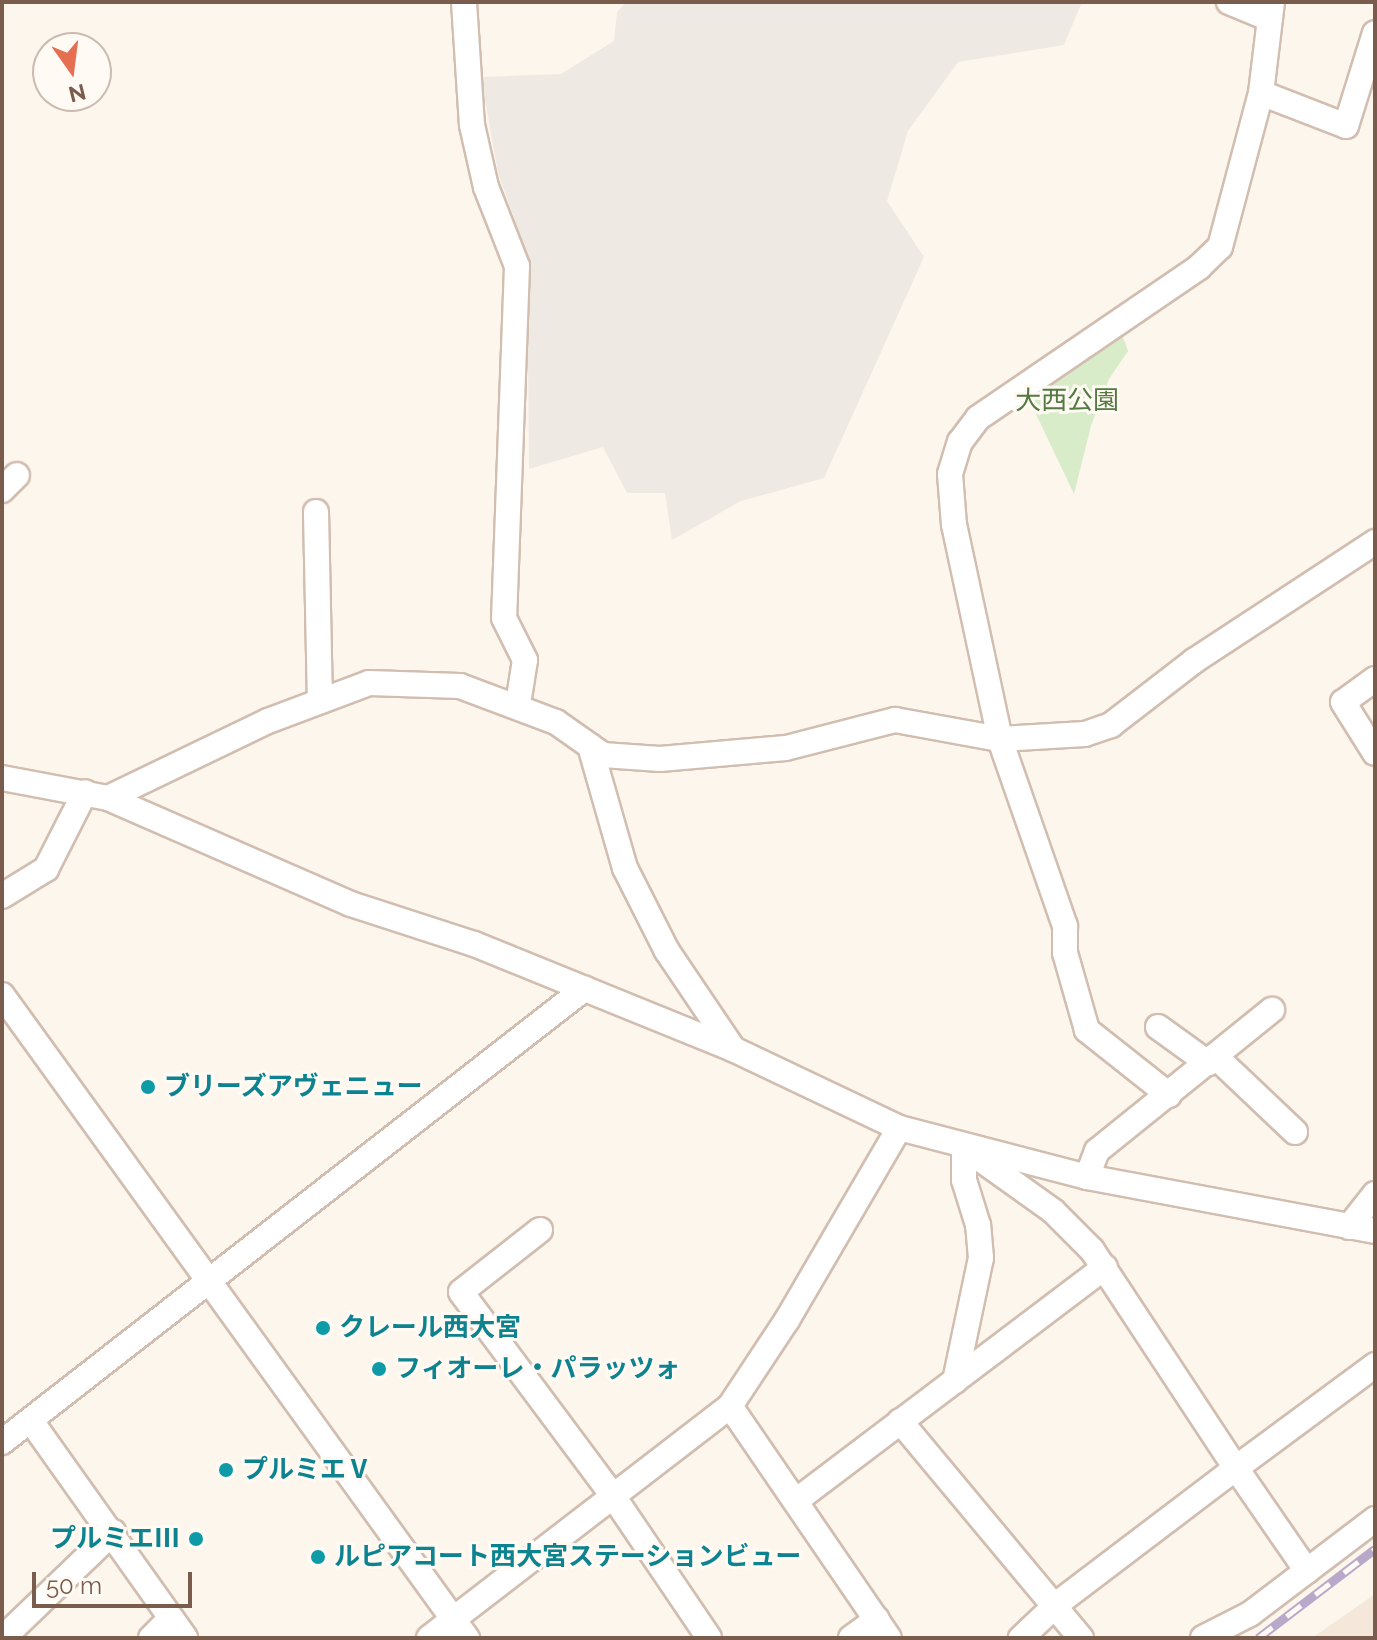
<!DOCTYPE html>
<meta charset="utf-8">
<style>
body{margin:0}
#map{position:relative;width:1377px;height:1640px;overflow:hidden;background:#fdf6ec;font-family:Raleway,"Noto Sans JP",sans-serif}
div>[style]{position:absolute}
.residential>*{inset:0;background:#f5e8da}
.industrial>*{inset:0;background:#efe9e4}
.green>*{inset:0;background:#d8ecc9}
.roads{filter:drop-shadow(2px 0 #d1beb0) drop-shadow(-2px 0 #d1beb0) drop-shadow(0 2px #d1beb0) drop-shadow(0 -2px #d1beb0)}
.minor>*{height:24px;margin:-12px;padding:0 12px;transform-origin:12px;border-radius:12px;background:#fff}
.rail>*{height:9px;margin-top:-4.5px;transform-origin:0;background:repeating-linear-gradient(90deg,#fffaf3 0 18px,#b9a8c9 0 36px);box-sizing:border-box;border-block:2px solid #b9a8c9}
.dots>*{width:22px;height:22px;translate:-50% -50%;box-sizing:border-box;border:4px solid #fffaf3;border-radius:50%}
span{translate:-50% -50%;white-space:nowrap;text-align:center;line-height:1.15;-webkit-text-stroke:6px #fffaf3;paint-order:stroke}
.park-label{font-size:26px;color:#537a41}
.culture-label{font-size:26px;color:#0d838f;font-weight:700}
.left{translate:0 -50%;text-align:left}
.right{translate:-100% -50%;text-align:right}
.frame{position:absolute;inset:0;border:4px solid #7a5c4d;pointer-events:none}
.north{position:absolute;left:32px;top:32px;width:80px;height:80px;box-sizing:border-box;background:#fffaf3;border:2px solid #cabbb1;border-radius:50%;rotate:166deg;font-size:22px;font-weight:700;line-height:32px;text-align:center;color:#7a5c4d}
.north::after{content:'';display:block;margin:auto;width:28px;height:36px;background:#e76f51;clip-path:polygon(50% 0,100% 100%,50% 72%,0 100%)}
.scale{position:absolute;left:32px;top:1572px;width:160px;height:36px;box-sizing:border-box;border:4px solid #7a5c4d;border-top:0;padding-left:10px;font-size:24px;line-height:28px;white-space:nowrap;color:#7a5c4d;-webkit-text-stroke:6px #fffaf3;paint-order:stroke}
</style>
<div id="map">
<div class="residential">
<div style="clip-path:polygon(1375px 1594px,1375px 1638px,1312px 1638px)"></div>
</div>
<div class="industrial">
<div style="clip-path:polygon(626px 2px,1082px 2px,1064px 45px,958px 62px,908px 131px,887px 201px,924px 257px,824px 478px,741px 501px,672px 540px,665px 493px,627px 493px,603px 447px,529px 469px,527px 254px,498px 173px,481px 77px,561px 74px,614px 41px,617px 12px)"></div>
</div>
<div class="green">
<div style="clip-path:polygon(1119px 326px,1128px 351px,1109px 379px,1091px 426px,1074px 494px,1025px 391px)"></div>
</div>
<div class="roads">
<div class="minor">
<div style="left:464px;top:2px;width:123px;rotate:86.3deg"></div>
<div style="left:472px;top:125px;width:64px;rotate:77.3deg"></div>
<div style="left:486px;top:187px;width:85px;rotate:68.6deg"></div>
<div style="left:517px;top:266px;width:352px;rotate:92.1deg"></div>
<div style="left:504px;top:618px;width:47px;rotate:63.4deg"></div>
<div style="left:525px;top:660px;width:45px;rotate:99deg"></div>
<div style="left:1229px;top:2px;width:44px;rotate:22.5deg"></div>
<div style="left:1261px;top:93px;width:91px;rotate:21.2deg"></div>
<div style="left:1346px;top:126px;width:97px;rotate:-72.7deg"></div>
<div style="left:2px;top:490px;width:21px;rotate:-45deg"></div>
<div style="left:316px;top:512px;width:189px;rotate:88.8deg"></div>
<div style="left:1375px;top:679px;width:39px;rotate:144deg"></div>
<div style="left:1343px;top:702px;width:60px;rotate:57.9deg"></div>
<div style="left:590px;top:746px;width:127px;rotate:74deg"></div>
<div style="left:625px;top:868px;width:93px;rotate:63.2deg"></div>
<div style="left:667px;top:951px;width:118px;rotate:56deg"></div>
<div style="left:2px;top:778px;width:108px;rotate:10.7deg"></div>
<div style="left:108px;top:798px;width:265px;rotate:23.6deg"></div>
<div style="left:351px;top:904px;width:129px;rotate:18deg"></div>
<div style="left:474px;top:944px;width:279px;rotate:22.1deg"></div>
<div style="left:733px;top:1049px;width:184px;rotate:25.4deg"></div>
<div style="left:899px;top:1128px;width:194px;rotate:14.6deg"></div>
<div style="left:1087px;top:1177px;width:293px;rotate:10.6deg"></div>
<div style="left:108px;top:798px;width:178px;rotate:-25.7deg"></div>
<div style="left:268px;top:721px;width:108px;rotate:-20.6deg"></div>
<div style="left:369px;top:683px;width:91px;rotate:1.9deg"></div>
<div style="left:460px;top:686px;width:103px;rotate:20.6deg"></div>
<div style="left:556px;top:722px;width:57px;rotate:35.1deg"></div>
<div style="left:603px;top:755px;width:57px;rotate:4deg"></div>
<div style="left:660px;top:759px;width:126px;rotate:-5deg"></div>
<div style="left:786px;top:748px;width:113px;rotate:-14.4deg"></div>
<div style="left:895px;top:720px;width:107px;rotate:10.3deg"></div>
<div style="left:1000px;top:739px;width:85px;rotate:-3.4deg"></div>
<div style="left:1085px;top:734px;width:28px;rotate:-19deg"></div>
<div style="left:1111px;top:725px;width:105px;rotate:-37.6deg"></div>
<div style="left:1194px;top:661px;width:217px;rotate:-33.3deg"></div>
<div style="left:2px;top:896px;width:52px;rotate:-31.5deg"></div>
<div style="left:46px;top:869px;width:86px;rotate:-63.1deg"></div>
<div style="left:2px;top:995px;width:794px;rotate:54.13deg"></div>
<div style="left:1158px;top:1027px;width:62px;rotate:35.8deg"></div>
<div style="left:1216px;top:1057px;width:109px;rotate:43.5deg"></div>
<div style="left:1169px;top:1095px;width:105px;rotate:-141.6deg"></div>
<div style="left:1087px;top:1030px;width:80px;rotate:-105.9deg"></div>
<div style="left:1065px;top:953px;width:27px;rotate:-90deg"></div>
<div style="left:1065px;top:926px;width:198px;rotate:-109.2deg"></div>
<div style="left:1000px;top:739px;width:219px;rotate:-102.1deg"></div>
<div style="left:954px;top:525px;width:51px;rotate:-94.5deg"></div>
<div style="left:950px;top:474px;width:34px;rotate:-73deg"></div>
<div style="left:960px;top:442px;width:30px;rotate:-53deg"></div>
<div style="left:978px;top:418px;width:268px;rotate:-34.3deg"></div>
<div style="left:1199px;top:267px;width:29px;rotate:-44deg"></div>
<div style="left:1220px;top:247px;width:159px;rotate:-75.1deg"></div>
<div style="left:1261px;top:93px;width:92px;rotate:-83.1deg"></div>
<div style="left:976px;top:1156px;width:95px;rotate:35.5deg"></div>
<div style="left:1053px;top:1211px;width:55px;rotate:45deg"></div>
<div style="left:1092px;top:1250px;width:261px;rotate:56.6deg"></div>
<div style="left:1236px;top:1468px;width:225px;rotate:142.8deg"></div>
<div style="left:1057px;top:1604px;width:50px;rotate:136.6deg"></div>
<div style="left:1087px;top:1177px;width:28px;rotate:-69deg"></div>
<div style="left:1097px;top:1151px;width:225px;rotate:-38.9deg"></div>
<div style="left:1349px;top:1227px;width:42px;rotate:-51.8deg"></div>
<div style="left:540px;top:1230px;width:100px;rotate:141.9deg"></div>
<div style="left:461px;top:1292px;width:254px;rotate:53.3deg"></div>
<div style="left:613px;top:1496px;width:171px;rotate:55.9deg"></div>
<div style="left:955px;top:1381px;width:126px;rotate:-78.1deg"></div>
<div style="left:981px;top:1258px;width:33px;rotate:-95deg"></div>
<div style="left:978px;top:1225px;width:47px;rotate:-107.3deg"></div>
<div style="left:964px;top:1180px;width:33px;rotate:-90deg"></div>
<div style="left:730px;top:1406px;width:281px;rotate:55.6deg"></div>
<div style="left:31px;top:1421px;width:266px;rotate:54.6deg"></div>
<div style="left:900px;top:1421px;width:283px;rotate:50.2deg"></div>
<div style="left:2px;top:1442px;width:738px;rotate:-37.9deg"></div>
<div style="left:797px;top:1500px;width:386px;rotate:-37.1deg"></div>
<div style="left:1307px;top:1571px;width:125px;rotate:-124.6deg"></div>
<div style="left:1236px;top:1468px;width:173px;rotate:-36.5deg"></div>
<div style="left:3px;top:1638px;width:153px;rotate:-43.9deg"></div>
<div style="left:151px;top:1638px;width:28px;rotate:-45deg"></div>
<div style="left:429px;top:1638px;width:380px;rotate:-37.6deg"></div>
<div style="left:730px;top:1406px;width:103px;rotate:-56.5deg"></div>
<div style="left:787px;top:1320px;width:222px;rotate:-59.7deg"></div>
<div style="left:851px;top:1638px;width:32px;rotate:-36deg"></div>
<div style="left:1203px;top:1638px;width:53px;rotate:-27.1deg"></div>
<div style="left:1250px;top:1614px;width:157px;rotate:-37.2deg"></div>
</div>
</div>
<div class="rail">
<div style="left:1258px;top:1638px;width:147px;rotate:-37.3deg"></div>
</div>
<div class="dots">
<div style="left:148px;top:1087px;background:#0f9aa8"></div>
<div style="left:323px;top:1328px;background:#0f9aa8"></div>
<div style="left:379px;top:1369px;background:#0f9aa8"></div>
<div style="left:226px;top:1470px;background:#0f9aa8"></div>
<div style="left:196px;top:1539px;background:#0f9aa8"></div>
<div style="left:318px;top:1557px;background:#0f9aa8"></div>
</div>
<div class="park-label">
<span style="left:1067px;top:401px">大西公園</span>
</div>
<div class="culture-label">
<span class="left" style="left:164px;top:1087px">ブリーズアヴェニュー</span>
<span class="left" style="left:339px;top:1328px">クレール西大宮</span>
<span class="left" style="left:395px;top:1369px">フィオーレ・パラッツォ</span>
<span class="left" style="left:242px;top:1470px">プルミエⅤ</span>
<span class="right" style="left:180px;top:1539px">プルミエⅢ</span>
<span class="left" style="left:334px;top:1557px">ルピアコート西大宮ステーションビュー</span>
</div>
<div class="frame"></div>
<div class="north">N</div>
<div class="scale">50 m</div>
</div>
